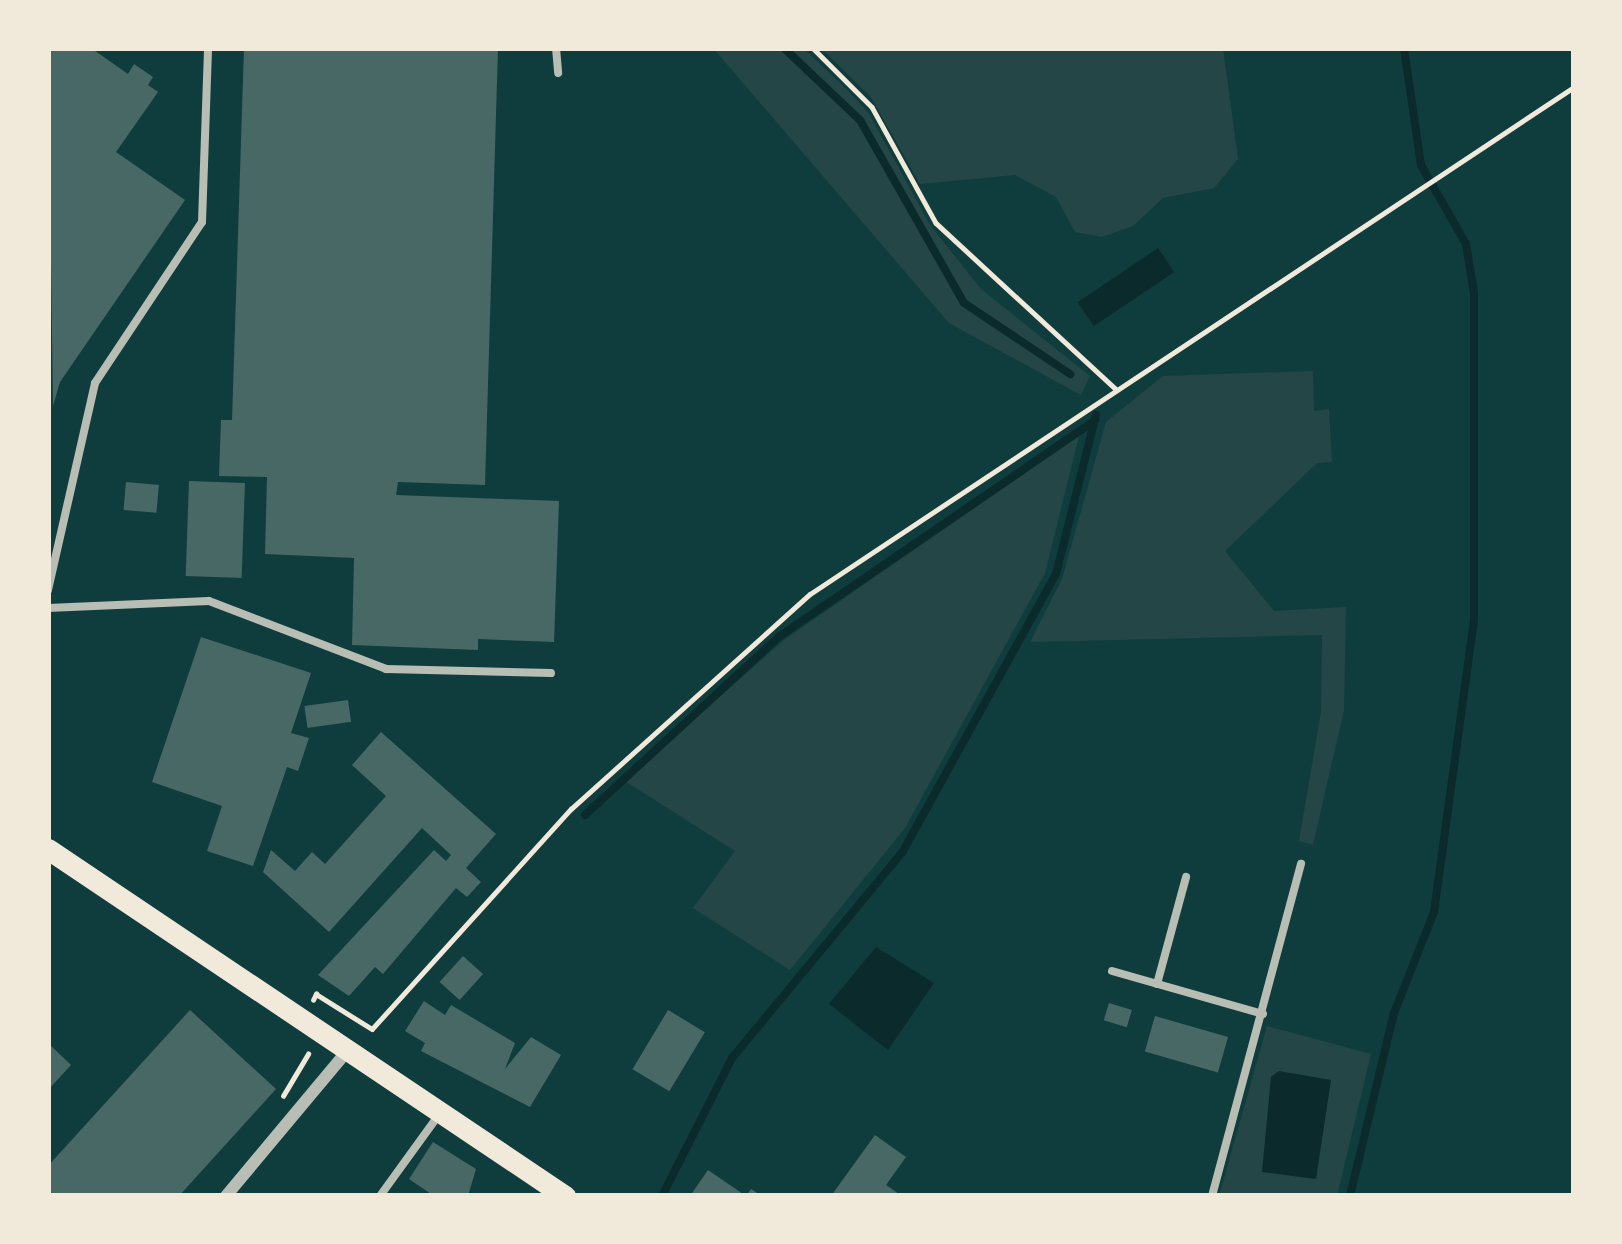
<!DOCTYPE html>
<style>
body{margin:0}
#map{position:relative;width:1622px;height:1244px;overflow:hidden;background:#0f3d3e;font-family:"Space Grotesk",sans-serif}
div>[style]{position:absolute}
.green>*{inset:0;background:#244646}
.water>*{inset:0;background:#0a2a2b;transform-origin:0 0}
.stream>*{height:8px;margin:-4px;padding:0 4px;transform-origin:4px;border-radius:4px;background:#0a2a2b}
.building>*{inset:0;background:#486865;transform-origin:0 0}
.path>*{height:4.5px;margin:-2.25px;padding:0 2.25px;transform-origin:2.25px;border-radius:2.25px;background:#f1e9da}
.service>*{height:8px;margin:-4px;padding:0 4px;transform-origin:4px;border-radius:4px;background:#b8beb3}
.minor>*{height:12px;margin:-6px;padding:0 6px;transform-origin:6px;border-radius:6px;background:#b8beb3}
.secondary>*{height:21px;margin:-10.5px;padding:0 10.5px;transform-origin:10.5px;border-radius:10.5px;background:#f1e9da}
span{translate:-50% -50%;white-space:nowrap;text-align:center;line-height:1.15;-webkit-text-stroke:9px #f1e9da;paint-order:stroke}
.frame{position:absolute;inset:0;border:51px solid #f1e9da;pointer-events:none}
</style>
<div id="map">
<div class="green">
<div style="clip-path:polygon(713px 48px,803px 48px,839px 82px,868px 112px,930px 225px,981px 289px,1090px 376px,1081px 395px,949px 323px)"></div>
<div style="clip-path:polygon(821px 48px,1223px 48px,1238px 159px,1214px 188px,1163px 198px,1133px 226px,1102px 237px,1075px 232px,1056px 197px,1015px 175px,920px 184px,871px 97px)"></div>
<div style="clip-path:polygon(1313px 371px,1314px 411px,1329px 409px,1332px 462px,1317px 463px,1225px 551px,1274px 611px,1346px 607px,1344px 710px,1313px 845px,1299px 841px,1321px 712px,1322px 635px,1030px 642px,1062px 579px,1106px 422px,1163px 376px)"></div>
<div style="clip-path:polygon(1079px 436px,1045px 573px,905px 828px,790px 970px,693px 908px,735px 851px,625px 781px,784px 640px)"></div>
<div style="clip-path:polygon(1267px 1026px,1371px 1054px,1337px 1196px,1219px 1196px)"></div>
</div>
<div class="water">
<div style="left:1158px;top:248px;width:29px;height:97px;rotate:56deg"></div>
<div style="clip-path:polygon(876px 947px,934px 983px,888px 1050px,829px 1004px)"></div>
<div style="clip-path:polygon(1279px 1071px,1331px 1080px,1316px 1179px,1262px 1172px,1271px 1077px)"></div>
</div>
<div class="stream">
<div style="left:784px;top:48px;width:105px;rotate:43.5deg"></div>
<div style="left:860px;top:120px;width:210px;rotate:60.4deg"></div>
<div style="left:964px;top:303px;width:128px;rotate:33.8deg"></div>
<div style="left:585px;top:815px;width:265px;rotate:-42.6deg"></div>
<div style="left:780px;top:636px;width:382px;rotate:-34.4deg"></div>
<div style="left:662px;top:1196px;width:155px;rotate:-63.1deg"></div>
<div style="left:732px;top:1058px;width:268px;rotate:-50.4deg"></div>
<div style="left:903px;top:851px;width:316px;rotate:-61.1deg"></div>
<div style="left:1056px;top:574px;width:164px;rotate:-75.9deg"></div>
<div style="left:1350px;top:1196px;width:188px;rotate:-76.5deg"></div>
<div style="left:1394px;top:1013px;width:109px;rotate:-68.4deg"></div>
<div style="left:1434px;top:912px;width:296px;rotate:-82.2deg"></div>
<div style="left:1474px;top:619px;width:326px;rotate:-90deg"></div>
<div style="left:1474px;top:293px;width:50px;rotate:-99.3deg"></div>
<div style="left:1466px;top:244px;width:91px;rotate:-119.7deg"></div>
<div style="left:1421px;top:165px;width:118px;rotate:-98.3deg"></div>
</div>
<div class="building">
<div style="clip-path:polygon(48px 48px,91px 48px,128px 74px,134px 64px,153px 77px,148px 85px,158px 92px,116px 152px,185px 200px,60px 382px,53px 406px)"></div>
<div style="clip-path:polygon(244px 48px,498px 48px,485px 485px,398px 482px,396px 495px,559px 501px,554px 642px,478px 639px,478px 650px,352px 645px,354px 558px,265px 554px,267px 477px,219px 476px,221px 420px,232px 420px)"></div>
<div style="left:189px;top:481px;width:56px;height:95px;rotate:2deg"></div>
<div style="left:126px;top:482px;width:33px;height:28px;rotate:5deg"></div>
<div style="clip-path:polygon(201px 637px,311px 673px,291px 733px,309px 738px,298px 771px,287px 767px,253px 866px,207px 851px,222px 806px,152px 782px)"></div>
<div style="left:348px;top:700px;width:22px;height:44px;rotate:82deg"></div>
<div style="clip-path:polygon(381px 732px,496px 834px,466px 868px,481px 882px,467px 897px,456px 888px,383px 974px,375px 967px,349px 996px,318px 975px,434px 850px,446px 861px,451px 855px,422px 828px,329px 932px,263px 872px,271px 850px,295px 871px,312px 852px,325px 864px,386px 796px,352px 765px)"></div>
<div style="left:463px;top:956px;width:27px;height:35px;rotate:42deg"></div>
<div style="clip-path:polygon(424px 1001px,445px 1015px,451px 1005px,515px 1043px,505px 1069px,531px 1037px,561px 1055px,530px 1107px,421px 1051px,425px 1043px,405px 1031px)"></div>
<div style="left:1109px;top:1003px;width:24px;height:18px;rotate:17deg"></div>
<div style="clip-path:polygon(190px 1010px,276px 1089px,179px 1196px,48px 1196px,48px 1166px)"></div>
<div style="left:668px;top:1010px;width:43px;height:69px;rotate:31deg"></div>
<div style="left:1155px;top:1016px;width:76px;height:37px;rotate:16deg"></div>
<div style="clip-path:polygon(48px 1043px,71px 1065px,48px 1090px)"></div>
<div style="clip-path:polygon(875px 1135px,906px 1157px,886px 1185px,902px 1196px,831px 1196px)"></div>
<div style="clip-path:polygon(433px 1142px,476px 1169px,468px 1196px,434px 1196px,409px 1179px)"></div>
<div style="clip-path:polygon(708px 1170px,746px 1196px,751px 1189px,762px 1196px,690px 1196px)"></div>
</div>
<div class="path">
<div style="left:813px;top:48px;width:83px;rotate:45deg"></div>
<div style="left:872px;top:107px;width:132px;rotate:61.1deg"></div>
<div style="left:936px;top:223px;width:246px;rotate:42.7deg"></div>
<div style="left:313px;top:1000px;width:7px;rotate:-63deg"></div>
<div style="left:316px;top:994px;width:66px;rotate:32deg"></div>
<div style="left:372px;top:1029px;width:297px;rotate:-47.9deg"></div>
<div style="left:571px;top:809px;width:321px;rotate:-42deg"></div>
<div style="left:810px;top:594px;width:917px;rotate:-33.57deg"></div>
<div style="left:283px;top:1096px;width:49px;rotate:-59.2deg"></div>
</div>
<div class="service">
<div style="left:556px;top:48px;width:25px;rotate:85deg"></div>
<div style="left:48px;top:590px;width:212px;rotate:-77.2deg"></div>
<div style="left:95px;top:383px;width:193px;rotate:-56.4deg"></div>
<div style="left:202px;top:222px;width:174px;rotate:-88deg"></div>
<div style="left:48px;top:608px;width:161px;rotate:-2.5deg"></div>
<div style="left:209px;top:601px;width:190px;rotate:21deg"></div>
<div style="left:386px;top:669px;width:165px;rotate:1.4deg"></div>
<div style="left:1112px;top:971px;width:157px;rotate:15.9deg"></div>
<div style="left:1157px;top:984px;width:111px;rotate:-74.8deg"></div>
<div style="left:380px;top:1196px;width:99px;rotate:-54.1deg"></div>
<div style="left:1212px;top:1196px;width:344px;rotate:-75deg"></div>
</div>
<div class="minor">
<div style="left:226px;top:1196px;width:192px;rotate:-50.1deg"></div>
</div>
<div class="secondary">
<div style="left:48px;top:849px;width:623px;rotate:33.87deg"></div>
</div>
<div class="frame"></div>
</div>
